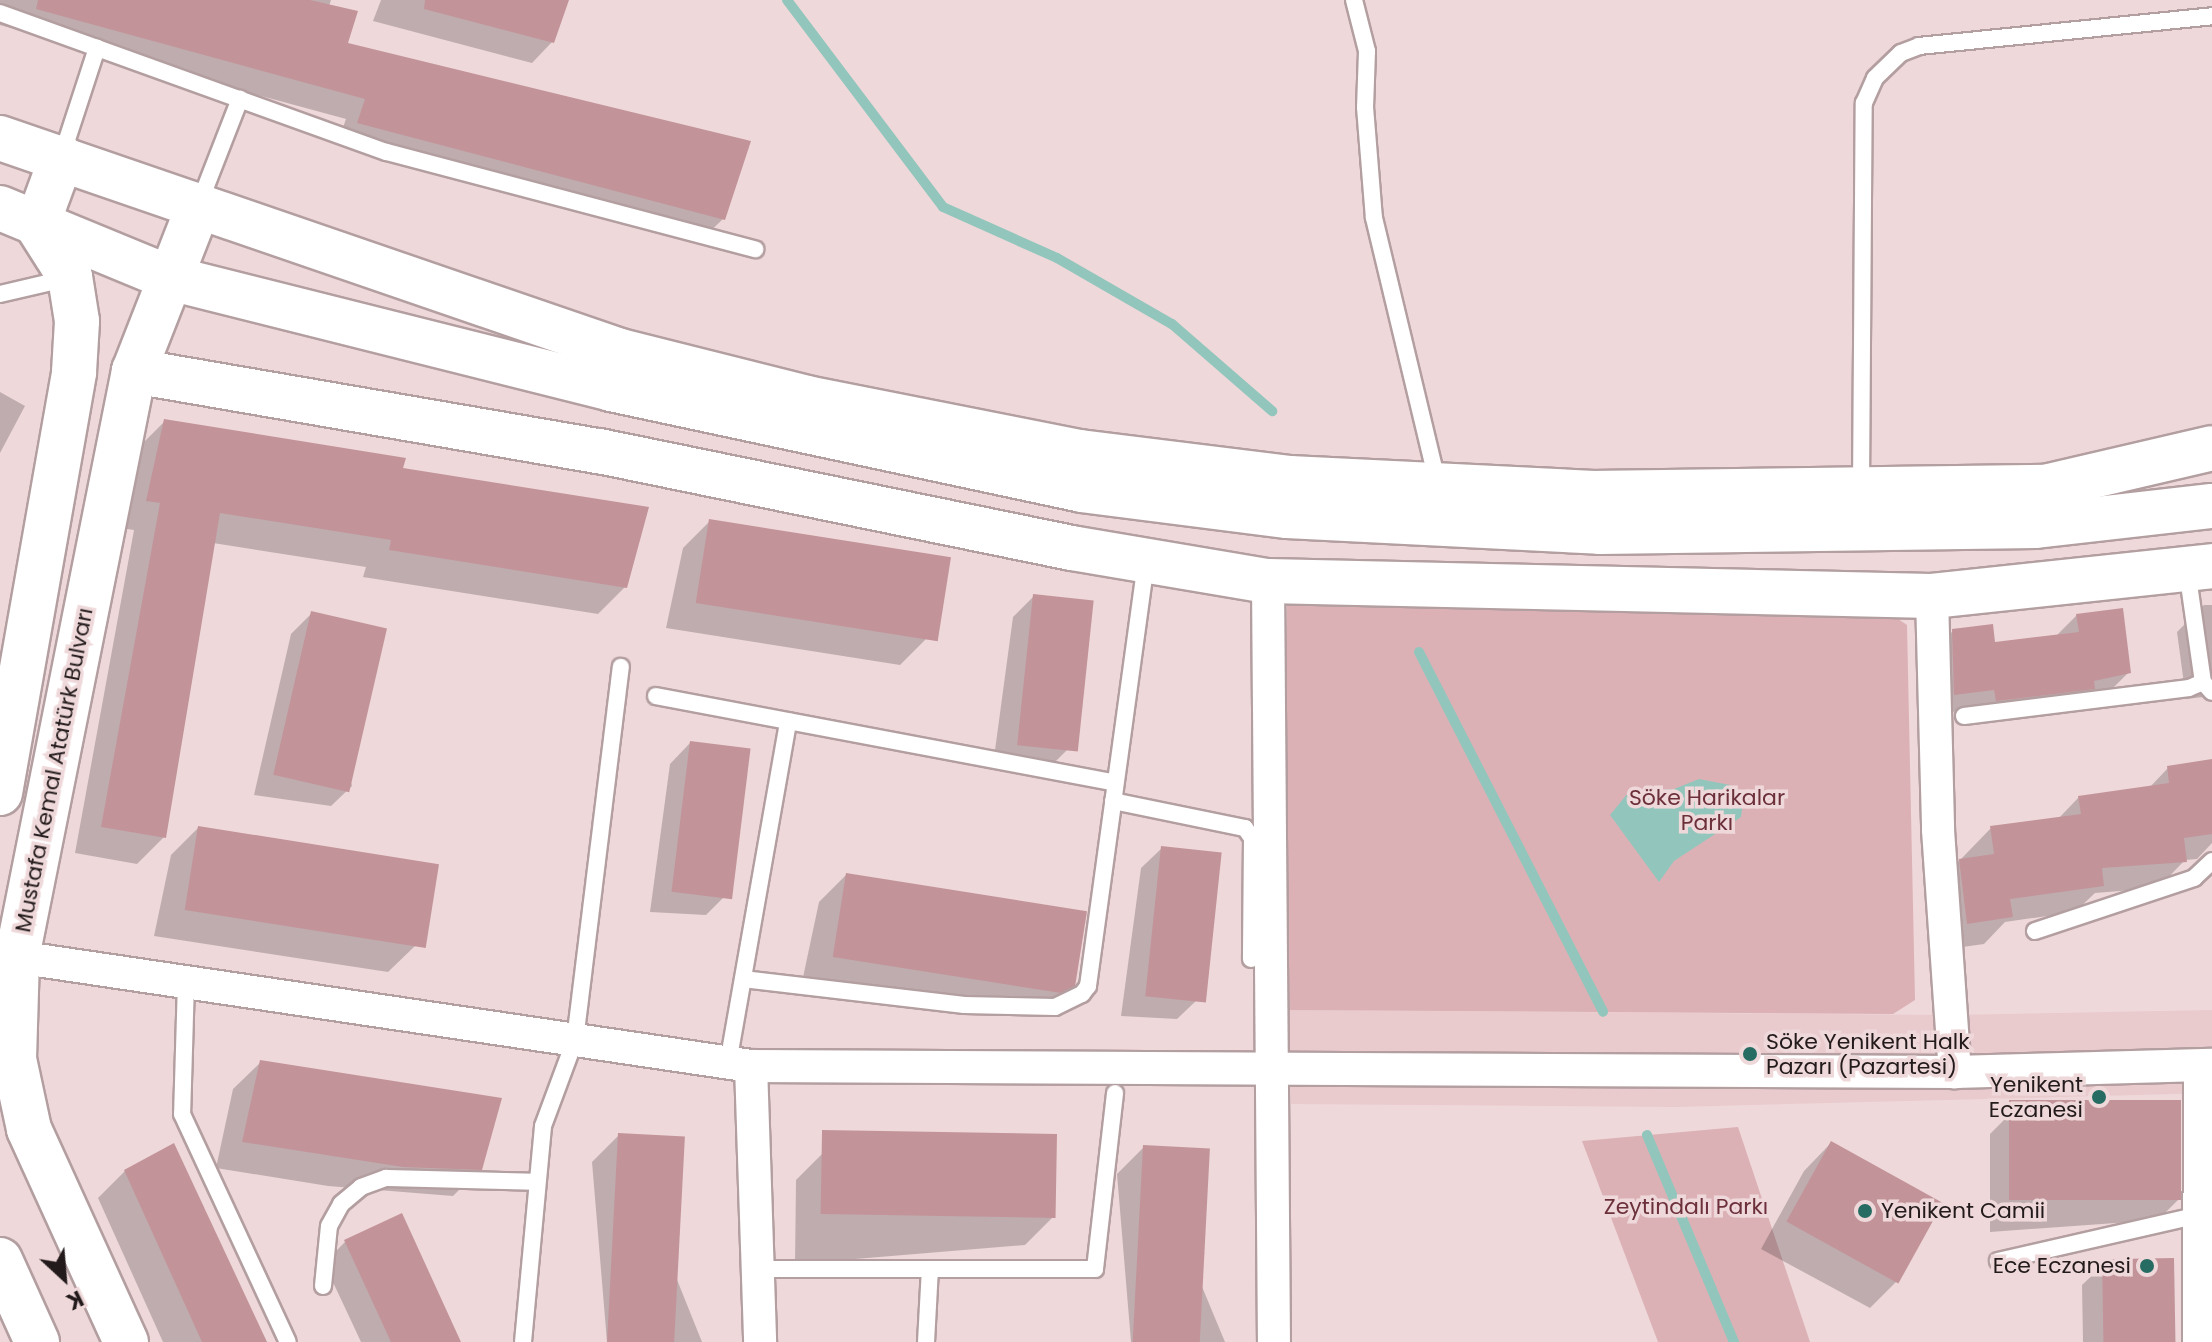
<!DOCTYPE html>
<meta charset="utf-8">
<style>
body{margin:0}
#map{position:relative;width:2212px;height:1342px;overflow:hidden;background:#efd8da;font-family:Poppins,sans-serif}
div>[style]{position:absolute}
.built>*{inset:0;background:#e9cacd}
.green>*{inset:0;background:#dbb1b5}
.water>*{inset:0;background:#92c6bc}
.shadow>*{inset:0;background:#0003}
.stream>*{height:10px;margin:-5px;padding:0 5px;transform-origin:5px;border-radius:5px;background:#92c6bc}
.building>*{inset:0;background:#c29499;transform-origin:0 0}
.roads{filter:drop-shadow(2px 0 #b39ea0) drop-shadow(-2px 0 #b39ea0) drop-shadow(0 2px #b39ea0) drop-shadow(0 -2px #b39ea0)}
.lane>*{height:16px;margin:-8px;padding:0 8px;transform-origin:8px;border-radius:8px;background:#fff}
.street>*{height:32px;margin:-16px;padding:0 16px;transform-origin:16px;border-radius:16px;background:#fff}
.secondary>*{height:44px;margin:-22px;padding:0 22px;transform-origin:22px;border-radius:22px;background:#fff}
.dots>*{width:22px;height:22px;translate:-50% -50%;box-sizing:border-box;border:4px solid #efd8da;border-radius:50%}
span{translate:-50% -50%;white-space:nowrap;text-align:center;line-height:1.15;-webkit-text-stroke:7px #efd8da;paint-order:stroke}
.street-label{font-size:22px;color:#221a1b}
.park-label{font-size:22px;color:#6c303a}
.poi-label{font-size:22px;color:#221a1b}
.left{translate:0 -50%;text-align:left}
.right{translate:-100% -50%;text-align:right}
.north{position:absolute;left:24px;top:1238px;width:80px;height:80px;-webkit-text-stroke:6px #efd8da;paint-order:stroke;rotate:154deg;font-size:22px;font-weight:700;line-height:32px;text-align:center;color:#221a1b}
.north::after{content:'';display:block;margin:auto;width:28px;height:36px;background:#221a1b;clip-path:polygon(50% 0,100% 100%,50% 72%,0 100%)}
</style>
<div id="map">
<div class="built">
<div style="clip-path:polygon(1286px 1010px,1951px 1015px,2212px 1010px,2212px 1093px,1675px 1107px,1291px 1104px)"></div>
</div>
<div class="green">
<div style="clip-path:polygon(1287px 604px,1882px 608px,1907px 625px,1915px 1000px,1893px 1014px,1286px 1010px)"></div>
<div style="clip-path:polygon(1738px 1127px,1810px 1342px,1658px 1342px,1582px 1141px)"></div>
</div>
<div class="water">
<div style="clip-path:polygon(1699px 779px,1730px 785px,1743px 803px,1741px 817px,1674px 861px,1659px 882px,1610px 815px,1628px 793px,1674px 789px)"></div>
</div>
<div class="shadow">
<div style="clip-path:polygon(0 0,331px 0,329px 6px,345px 44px,723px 219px,702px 239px,337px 144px,346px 119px,0 25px)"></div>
<div style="clip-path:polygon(381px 0,567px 0,552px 42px,532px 63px,373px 21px)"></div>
<div style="clip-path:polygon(0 392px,25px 406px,0 453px)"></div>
<div style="clip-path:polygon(165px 421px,401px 469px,625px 587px,598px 614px,363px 577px,366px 567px,213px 543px,164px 837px,137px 864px,75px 853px,134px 530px,120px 528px,138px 448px)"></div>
<div style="clip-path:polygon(710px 521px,927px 638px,900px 665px,666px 628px,683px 548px)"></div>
<div style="clip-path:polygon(1034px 596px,1070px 747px,1049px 768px,993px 765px,1013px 617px)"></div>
<div style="clip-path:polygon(2204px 605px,2212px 605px,2212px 696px,2186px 699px,2177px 632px)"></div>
<div style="clip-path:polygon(312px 613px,352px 786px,331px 806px,254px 795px,291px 634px)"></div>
<div style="clip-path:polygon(2077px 615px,2129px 672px,2108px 693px,1934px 714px,1932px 651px,1953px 631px,1993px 644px,2055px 637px)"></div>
<div style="clip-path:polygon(690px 743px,727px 894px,706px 915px,650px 912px,670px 764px)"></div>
<div style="clip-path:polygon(2212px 761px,2212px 843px,2197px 859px,2185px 860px,2158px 888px,2095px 893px,2075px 912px,2005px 922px,1984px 944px,1941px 950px,1933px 888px,1991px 828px,2058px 819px,2079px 797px,2149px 788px,2168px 768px)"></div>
<div style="clip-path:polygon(198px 828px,416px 945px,388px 972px,154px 936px,171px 855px)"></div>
<div style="clip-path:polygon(1162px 848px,1198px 999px,1177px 1019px,1121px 1016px,1141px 868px)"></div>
<div style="clip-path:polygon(846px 875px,1065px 988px,1037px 1016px,802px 982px,819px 902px)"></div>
<div style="clip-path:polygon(261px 1062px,480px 1169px,453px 1196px,328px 1186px,216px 1168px,233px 1089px)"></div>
<div style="clip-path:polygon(2010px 1114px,2179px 1199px,2158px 1220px,1990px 1232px,1990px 1134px)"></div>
<div style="clip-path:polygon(619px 1135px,702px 1342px,607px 1342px,592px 1162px)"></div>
<div style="clip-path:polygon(1831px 1143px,1940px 1203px,1897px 1281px,1870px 1308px,1761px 1249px,1804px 1171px)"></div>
<div style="clip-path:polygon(1144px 1147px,1225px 1342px,1131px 1342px,1117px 1174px)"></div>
<div style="clip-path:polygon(823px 1153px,1053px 1217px,1025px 1245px,795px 1264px,796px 1180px)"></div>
<div style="clip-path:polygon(125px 1171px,265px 1342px,163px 1342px,98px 1198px)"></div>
<div style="clip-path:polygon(401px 1216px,459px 1342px,361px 1342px,324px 1263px,345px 1242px)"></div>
<div style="clip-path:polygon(2103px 1265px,2173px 1342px,2083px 1342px,2082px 1285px)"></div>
</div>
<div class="stream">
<div style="left:787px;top:0;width:259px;rotate:53deg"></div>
<div style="left:943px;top:207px;width:125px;rotate:24.1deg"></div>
<div style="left:1057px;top:258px;width:133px;rotate:29.9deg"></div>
<div style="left:1172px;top:324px;width:133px;rotate:41deg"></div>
<div style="left:1419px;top:652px;width:404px;rotate:62.9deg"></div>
<div style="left:1647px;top:1135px;width:225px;rotate:67.2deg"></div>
</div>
<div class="building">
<div style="clip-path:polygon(38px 0,310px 0,358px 11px,348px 43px,751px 141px,725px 220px,357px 123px,365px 99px,36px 9px)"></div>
<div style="clip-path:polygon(425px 0,569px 0,554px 43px,424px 9px)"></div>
<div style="clip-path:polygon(164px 419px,406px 458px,403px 468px,649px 507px,627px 588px,389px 550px,391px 540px,220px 513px,166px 838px,101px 827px,160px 503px,146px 501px)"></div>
<div style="left:709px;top:519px;width:245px;height:85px;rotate:9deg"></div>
<div style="left:1033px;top:594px;width:61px;height:152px;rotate:6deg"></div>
<div style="clip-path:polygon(2123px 608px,2131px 673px,2094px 681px,2095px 689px,1996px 701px,1994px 690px,1954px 695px,1952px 629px,1993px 624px,1995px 642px,2079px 632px,2076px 614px)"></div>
<div style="left:311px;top:611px;width:78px;height:168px;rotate:13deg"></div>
<div style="left:690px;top:741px;width:61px;height:152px;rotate:7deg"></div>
<div style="clip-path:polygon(2212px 759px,2212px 834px,2184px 838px,2187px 862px,2102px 868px,2104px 886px,2010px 899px,2013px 917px,1967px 924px,1959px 859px,1994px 854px,1990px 826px,2081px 814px,2078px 796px,2169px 783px,2167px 766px)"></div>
<div style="left:198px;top:826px;width:244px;height:85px;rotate:9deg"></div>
<div style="left:1161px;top:846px;width:61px;height:151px;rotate:6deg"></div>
<div style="left:846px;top:873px;width:244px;height:85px;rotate:9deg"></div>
<div style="clip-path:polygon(260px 1060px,502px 1098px,482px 1170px,403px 1167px,242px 1142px)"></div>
<div style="left:2181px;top:1100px;width:100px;height:172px;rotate:90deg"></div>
<div style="left:618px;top:1133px;width:67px;height:210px;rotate:3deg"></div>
<div style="left:1057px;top:1134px;width:84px;height:235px;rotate:91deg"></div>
<div style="left:1831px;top:1141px;width:128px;height:92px;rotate:29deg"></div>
<div style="clip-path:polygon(174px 1143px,267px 1342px,202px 1342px,124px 1170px)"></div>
<div style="left:1143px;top:1145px;width:67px;height:198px;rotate:3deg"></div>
<div style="clip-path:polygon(402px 1213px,461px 1342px,391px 1342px,344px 1240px)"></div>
<div style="left:2174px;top:1258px;width:84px;height:72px;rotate:89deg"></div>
</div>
<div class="roads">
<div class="lane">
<div style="left:1354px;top:0;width:53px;rotate:75.7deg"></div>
<div style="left:1367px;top:51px;width:56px;rotate:92deg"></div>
<div style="left:1365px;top:107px;width:111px;rotate:85.4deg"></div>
<div style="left:1374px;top:218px;width:270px;rotate:76.5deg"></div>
<div style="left:0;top:13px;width:411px;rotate:19.8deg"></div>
<div style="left:387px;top:152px;width:381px;rotate:14.8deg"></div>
<div style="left:62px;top:155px;width:113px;rotate:-71.9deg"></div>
<div style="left:199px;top:204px;width:113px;rotate:-68.7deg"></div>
<div style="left:0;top:294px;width:71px;rotate:-13.1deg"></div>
<div style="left:1861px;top:488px;width:385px;rotate:-89.6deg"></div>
<div style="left:1864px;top:103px;width:27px;rotate:-66deg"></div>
<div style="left:1875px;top:78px;width:36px;rotate:-44deg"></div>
<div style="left:1901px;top:53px;width:19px;rotate:-21deg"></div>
<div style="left:1919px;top:46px;width:295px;rotate:-5.8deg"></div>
<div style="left:2187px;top:570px;width:113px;rotate:81.9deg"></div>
<div style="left:2203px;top:682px;width:13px;rotate:48deg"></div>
<div style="left:656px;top:696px;width:467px;rotate:10.7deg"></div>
<div style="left:1964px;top:716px;width:227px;rotate:-7.1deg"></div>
<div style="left:2189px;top:688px;width:15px;rotate:-23deg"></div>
<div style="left:1113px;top:801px;width:135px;rotate:11.6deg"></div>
<div style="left:1245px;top:828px;width:12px;rotate:55deg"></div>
<div style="left:1252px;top:838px;width:121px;rotate:90.5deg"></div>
<div style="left:2035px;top:931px;width:168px;rotate:-18.4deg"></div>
<div style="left:2194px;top:878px;width:25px;rotate:-43deg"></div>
<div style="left:743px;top:979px;width:223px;rotate:6.7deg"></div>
<div style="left:964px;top:1005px;width:91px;rotate:1.3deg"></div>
<div style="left:1055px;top:1007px;width:30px;rotate:-26deg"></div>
<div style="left:1082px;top:994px;width:10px;rotate:-53deg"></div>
<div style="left:1088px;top:986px;width:428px;rotate:-82.2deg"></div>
<div style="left:186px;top:982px;width:132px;rotate:91.7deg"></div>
<div style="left:182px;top:1114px;width:251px;rotate:65.1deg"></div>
<div style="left:728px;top:1063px;width:347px;rotate:-80deg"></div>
<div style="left:1998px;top:1261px;width:206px;rotate:-12.9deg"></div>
<div style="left:758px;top:1269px;width:337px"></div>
<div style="left:1095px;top:1269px;width:177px;rotate:-83.5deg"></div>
<div style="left:323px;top:1286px;width:60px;rotate:-84.3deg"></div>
<div style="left:329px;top:1226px;width:25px;rotate:-61deg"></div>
<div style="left:341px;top:1204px;width:26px;rotate:-40deg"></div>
<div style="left:361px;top:1187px;width:27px;rotate:-20deg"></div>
<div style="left:386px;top:1178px;width:149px;rotate:1.5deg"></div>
<div style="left:523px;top:1342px;width:217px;rotate:-84.7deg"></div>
<div style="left:543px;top:1126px;width:92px;rotate:-69.6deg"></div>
<div style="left:575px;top:1040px;width:376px;rotate:-83deg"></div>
<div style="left:926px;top:1342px;width:73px;rotate:-86.9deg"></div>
</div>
<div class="street">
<div style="left:1268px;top:581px;width:761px;rotate:89.55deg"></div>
<div style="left:1932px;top:596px;width:234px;rotate:88.5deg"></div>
<div style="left:1938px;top:830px;width:243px;rotate:86deg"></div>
<div style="left:17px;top:957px;width:742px;rotate:8.45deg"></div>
<div style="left:751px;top:1066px;width:1204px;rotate:0.29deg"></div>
<div style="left:1955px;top:1072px;width:257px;rotate:-1.6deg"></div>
<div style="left:751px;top:1066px;width:276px;rotate:88.1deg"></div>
<div style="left:2199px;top:1342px;width:275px;rotate:-89.8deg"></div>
</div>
<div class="secondary">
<div style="left:0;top:138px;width:656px;rotate:18.96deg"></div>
<div style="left:620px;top:351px;width:193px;rotate:14.1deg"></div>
<div style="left:807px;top:398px;width:278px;rotate:11.2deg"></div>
<div style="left:1080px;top:452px;width:212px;rotate:7.1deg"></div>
<div style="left:1290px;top:478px;width:304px;rotate:2.8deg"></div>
<div style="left:1594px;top:493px;width:451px;rotate:-0.8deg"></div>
<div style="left:2045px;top:487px;width:171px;rotate:-13.1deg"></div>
<div style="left:0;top:208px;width:184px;rotate:22.4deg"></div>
<div style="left:170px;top:278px;width:455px;rotate:14.1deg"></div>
<div style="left:611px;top:389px;width:481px;rotate:12.1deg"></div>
<div style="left:1081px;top:490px;width:208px;rotate:7.2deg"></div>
<div style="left:1287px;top:516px;width:313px;rotate:2.9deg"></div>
<div style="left:1600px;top:532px;width:436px;rotate:-0.8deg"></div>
<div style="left:2036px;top:526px;width:177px;rotate:-6.5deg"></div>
<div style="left:37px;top:225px;width:72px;rotate:-69.8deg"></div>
<div style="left:134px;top:371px;width:472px;rotate:9.8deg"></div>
<div style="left:599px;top:451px;width:483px;rotate:11.6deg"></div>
<div style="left:1072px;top:548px;width:199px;rotate:9.6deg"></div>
<div style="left:1268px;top:581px;width:664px;rotate:1.29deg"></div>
<div style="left:1932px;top:596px;width:282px;rotate:-6.1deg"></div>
<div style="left:0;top:793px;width:427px;rotate:-80deg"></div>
<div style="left:74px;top:372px;width:51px;rotate:-86.6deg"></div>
<div style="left:77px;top:321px;width:45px;rotate:-99deg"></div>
<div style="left:70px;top:277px;width:62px;rotate:-122.4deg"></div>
<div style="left:0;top:1260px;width:90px;rotate:65.7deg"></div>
<div style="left:126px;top:1342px;width:234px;rotate:-114.5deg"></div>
<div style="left:29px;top:1129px;width:72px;rotate:-102.1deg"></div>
<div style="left:14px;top:1059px;width:102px;rotate:-88.3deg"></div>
<div style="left:17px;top:957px;width:598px;rotate:-78.71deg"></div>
<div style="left:134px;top:371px;width:178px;rotate:-68.6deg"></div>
</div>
</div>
<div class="dots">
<div style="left:1750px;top:1054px;background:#266c62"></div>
<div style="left:2099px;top:1097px;background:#266c62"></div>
<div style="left:1865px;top:1211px;background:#266c62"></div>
<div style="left:2147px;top:1266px;background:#266c62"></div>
</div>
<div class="street-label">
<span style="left:54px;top:770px;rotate:-79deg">Mustafa Kemal Atatürk Bulvarı</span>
</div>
<div class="park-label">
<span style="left:1707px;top:810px">Söke Harikalar<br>Parkı</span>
<span style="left:1686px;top:1207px">Zeytindalı Parkı</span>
</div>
<div class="poi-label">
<span class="left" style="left:1766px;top:1054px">Söke Yenikent Halk<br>Pazarı (Pazartesi)</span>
<span class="right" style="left:2083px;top:1097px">Yenikent<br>Eczanesi</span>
<span class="left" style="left:1881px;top:1211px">Yenikent Camii</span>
<span class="right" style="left:2131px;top:1266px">Ece Eczanesi</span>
</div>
<div class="north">K</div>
</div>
